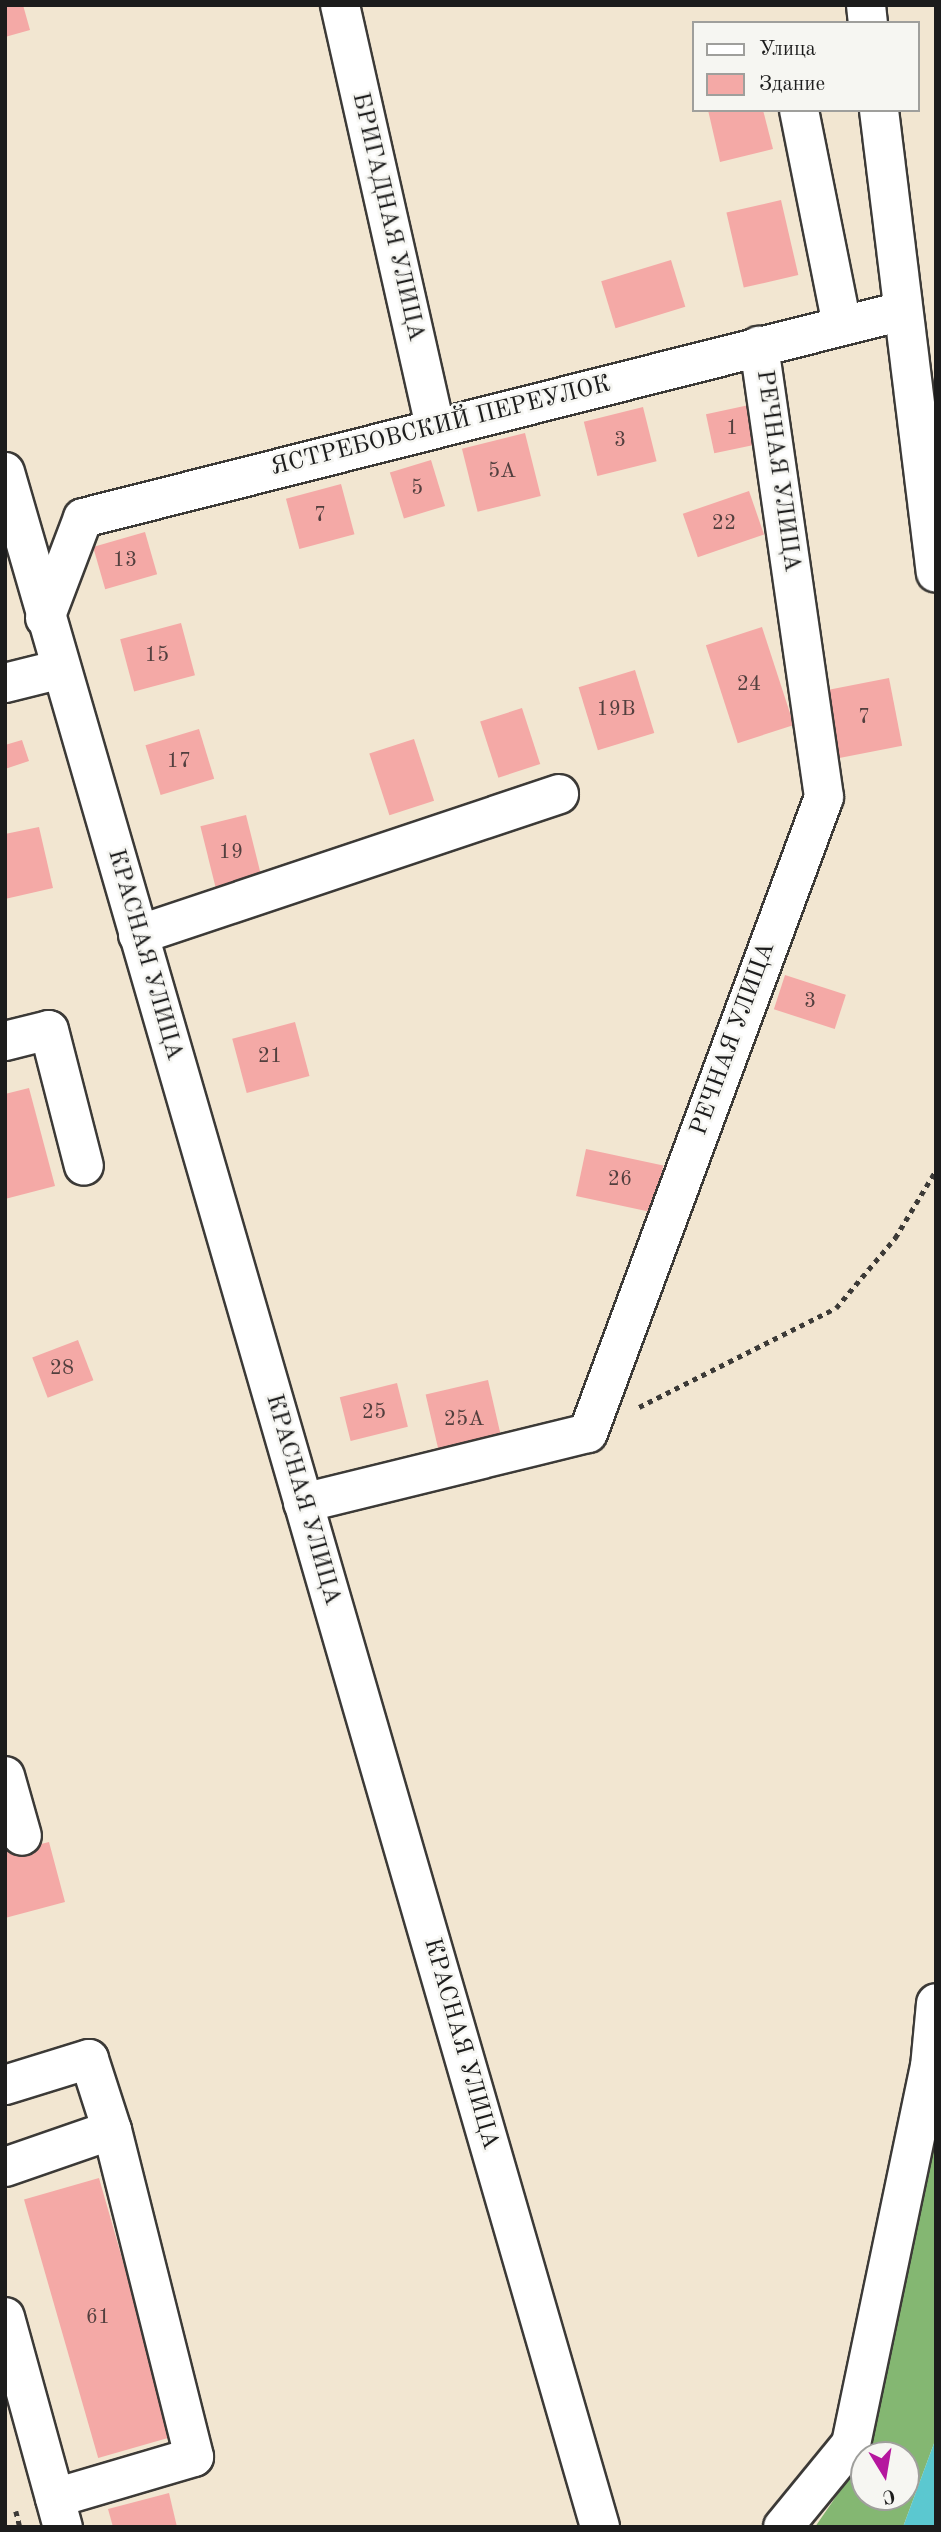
<!DOCTYPE html>
<meta charset="utf-8">
<style>
body{margin:0}
#map{position:relative;width:941px;height:2532px;overflow:hidden;background:#f2e6d1;font-family:"Old Standard TT",serif}
div>[style]{position:absolute}
.forest>*{inset:0;background:#84b772}
.water>*{inset:0;background:#5bc8d0}
.building>*{inset:0;background:#f4a9a6;transform-origin:0 0}
.path>*{height:4.5px;margin-top:-2.25px;transform-origin:0;background:repeating-linear-gradient(90deg,#3c3a37 0 5px,transparent 0 10px)}
.roads{filter:drop-shadow(2px 0 #3c3a37) drop-shadow(-2px 0 #3c3a37) drop-shadow(0 2px #3c3a37) drop-shadow(0 -2px #3c3a37)}
.minor>*{height:38px;margin:-19px;padding:0 19px;transform-origin:19px;border-radius:19px;background:#fff}
span{translate:-50% -50%;white-space:nowrap;text-align:center;line-height:1.15;-webkit-text-stroke:5px #f6f6f2;paint-order:stroke}
.number-label{font-size:21px;color:#523f3e}
.number-label span{-webkit-text-stroke-width:0}
.street-label{font-size:24px;color:#1c1c1c}
.frame{position:absolute;inset:0;border:7px solid #1c1c1c;pointer-events:none}
.legend{position:absolute;left:692px;top:21px;width:228px;height:91px;box-sizing:border-box;background:#f6f6f2;border:2px solid #9f9f9c;margin:0;padding:9px 12px;list-style:none;font-size:21px;color:#1c1c1c}
.legend li{display:flex;align-items:center;gap:14px;height:35px}
.legend b{width:35px;border:2px solid #9f9f9c}
.north{position:absolute;left:850px;top:2441px;width:70px;height:70px;box-sizing:border-box;background:#f6f6f2;border:2px solid #9f9f9c;border-radius:50%;rotate:169deg;font-size:19px;font-weight:700;line-height:28px;text-align:center;color:#1c1c1c}
.north::after{content:'';display:block;margin:auto;width:24px;height:32px;background:#b5179e;clip-path:polygon(50% 0,100% 100%,50% 72%,0 100%)}
</style>
<div id="map">
<div class="forest">
<div style="clip-path:polygon(936px 2136px,936px 2438px,903px 2527px,815px 2527px,864px 2456px,864px 2497px,906px 2497px,906px 2455px,865px 2455px)"></div>
</div>
<div class="water">
<div style="clip-path:polygon(936px 2438px,936px 2527px,903px 2527px)"></div>
</div>
<div class="building">
<div style="clip-path:polygon(5px 5px,23px 5px,30px 30px,5px 37px)"></div>
<div style="clip-path:polygon(708px 110px,763px 110px,773px 149px,720px 162px)"></div>
<div style="left:781px;top:200px;width:77px;height:56px;rotate:77deg"></div>
<div style="left:671px;top:260px;width:49px;height:73px;rotate:73deg"></div>
<div style="left:749px;top:405px;width:40px;height:44px;rotate:78deg"></div>
<div style="left:643px;top:407px;width:56px;height:61px;rotate:76deg"></div>
<div style="left:525px;top:433px;width:65px;height:65px;rotate:76deg"></div>
<div style="left:431px;top:460px;width:48px;height:43px;rotate:73deg"></div>
<div style="left:341px;top:484px;width:52px;height:57px;rotate:75deg"></div>
<div style="left:749px;top:491px;width:46px;height:70px;rotate:71deg"></div>
<div style="left:145px;top:532px;width:44px;height:54px;rotate:74deg"></div>
<div style="left:181px;top:623px;width:54px;height:63px;rotate:75deg"></div>
<div style="left:762px;top:627px;width:103px;height:59px;rotate:72deg"></div>
<div style="left:635px;top:670px;width:66px;height:59px;rotate:73deg"></div>
<div style="left:889px;top:678px;width:69px;height:64px;rotate:79deg"></div>
<div style="left:522px;top:708px;width:59px;height:44px;rotate:72deg"></div>
<div style="left:199px;top:729px;width:52px;height:56px;rotate:73deg"></div>
<div style="left:414px;top:739px;width:65px;height:47px;rotate:72deg"></div>
<div style="clip-path:polygon(22px 740px,29px 761px,5px 769px,5px 745px)"></div>
<div style="left:246px;top:815px;width:67px;height:47px;rotate:76deg"></div>
<div style="clip-path:polygon(39px 827px,53px 888px,5px 899px,5px 834px)"></div>
<div style="left:785px;top:975px;width:64px;height:36px;rotate:18deg"></div>
<div style="left:295px;top:1022px;width:56px;height:65px;rotate:75deg"></div>
<div style="clip-path:polygon(29px 1088px,55px 1186px,5px 1199px,5px 1094px)"></div>
<div style="left:586px;top:1149px;width:79px;height:48px;rotate:12deg"></div>
<div style="left:78px;top:1340px;width:43px;height:49px;rotate:69deg"></div>
<div style="left:488px;top:1380px;width:66px;height:64px;rotate:77deg"></div>
<div style="left:397px;top:1383px;width:45px;height:59px;rotate:76deg"></div>
<div style="clip-path:polygon(5px 1824px,13px 1851px,49px 1842px,65px 1902px,5px 1918px)"></div>
<div style="left:99px;top:2178px;width:269px;height:78px;rotate:74deg"></div>
<div style="clip-path:polygon(169px 2493px,177px 2527px,113px 2527px,108px 2509px)"></div>
</div>
<div class="path">
<div style="left:639px;top:1407px;width:220px;rotate:-26.7deg"></div>
<div style="left:836px;top:1308px;width:92px;rotate:-49.9deg"></div>
<div style="left:895px;top:1238px;width:79px;rotate:-58.9deg"></div>
<div style="left:16px;top:2511px;width:16px;rotate:76deg"></div>
</div>
<div class="roads">
<div class="minor">
<div style="left:340px;top:5px;width:434px;rotate:77.3deg"></div>
<div style="left:866px;top:5px;width:18px;rotate:84deg"></div>
<div style="left:799px;top:110px;width:220px;rotate:78.7deg"></div>
<div style="left:879px;top:110px;width:466px;rotate:83deg"></div>
<div style="left:5px;top:472px;width:2139px;rotate:73.85deg"></div>
<div style="left:45px;top:618px;width:107px;rotate:-69.2deg"></div>
<div style="left:83px;top:518px;width:845px;rotate:-14.18deg"></div>
<div style="left:5px;top:683px;width:58px;rotate:-14deg"></div>
<div style="left:138px;top:935px;width:444px;rotate:-18.5deg"></div>
<div style="left:5px;top:1041px;width:45px;rotate:-14deg"></div>
<div style="left:49px;top:1030px;width:140px;rotate:75.6deg"></div>
<div style="left:303px;top:1503px;width:293px;rotate:-13.8deg"></div>
<div style="left:588px;top:1433px;width:678px;rotate:-69.64deg"></div>
<div style="left:824px;top:797px;width:456px;rotate:-98.2deg"></div>
<div style="left:5px;top:1776px;width:62px;rotate:74.2deg"></div>
<div style="left:5px;top:2085px;width:88px;rotate:-17.2deg"></div>
<div style="left:89px;top:2059px;width:75px;rotate:72.1deg"></div>
<div style="left:5px;top:2167px;width:113px;rotate:-19.1deg"></div>
<div style="left:112px;top:2130px;width:337px;rotate:75.9deg"></div>
<div style="left:194px;top:2457px;width:145px;rotate:163.6deg"></div>
<div style="left:5px;top:2317px;width:218px;rotate:74.6deg"></div>
<div style="left:783px;top:2527px;width:107px;rotate:-50.7deg"></div>
<div style="left:851px;top:2444px;width:385px;rotate:-78.2deg"></div>
<div style="left:930px;top:2067px;width:64px;rotate:-84.6deg"></div>
</div>
</div>
<div class="number-label">
<span style="left:732px;top:429px">1</span>
<span style="left:620px;top:441px">3</span>
<span style="left:502px;top:472px">5А</span>
<span style="left:417px;top:489px">5</span>
<span style="left:320px;top:516px">7</span>
<span style="left:724px;top:524px">22</span>
<span style="left:125px;top:561px">13</span>
<span style="left:157px;top:656px">15</span>
<span style="left:749px;top:685px">24</span>
<span style="left:616px;top:710px">19В</span>
<span style="left:864px;top:718px">7</span>
<span style="left:179px;top:762px">17</span>
<span style="left:231px;top:853px">19</span>
<span style="left:810px;top:1002px">3</span>
<span style="left:270px;top:1057px">21</span>
<span style="left:620px;top:1180px">26</span>
<span style="left:62px;top:1369px">28</span>
<span style="left:374px;top:1413px">25</span>
<span style="left:464px;top:1420px">25А</span>
<span style="left:98px;top:2318px">61</span>
</div>
<div class="street-label">
<span style="left:387px;top:217px;rotate:77deg">БРИГАДНАЯ УЛИЦА</span>
<span style="left:441px;top:427px;rotate:-14deg">ЯСТРЕБОВСКИЙ ПЕРЕУЛОК</span>
<span style="left:777px;top:471px;rotate:82deg">РЕЧНАЯ УЛИЦА</span>
<span style="left:144px;top:955px;rotate:74deg">КРАСНАЯ УЛИЦА</span>
<span style="left:734px;top:1039px;rotate:-70deg">РЕЧНАЯ УЛИЦА</span>
<span style="left:302px;top:1500px;rotate:74deg">КРАСНАЯ УЛИЦА</span>
<span style="left:460px;top:2044px;rotate:74deg">КРАСНАЯ УЛИЦА</span>
</div>
<div class="frame"></div>
<ul class="legend">
<li><b style="height:9px;background:#fff"></b>Улица</li>
<li><b style="height:19px;background:#f4a9a6"></b>Здание</li>
</ul>
<div class="north">С</div>
</div>
